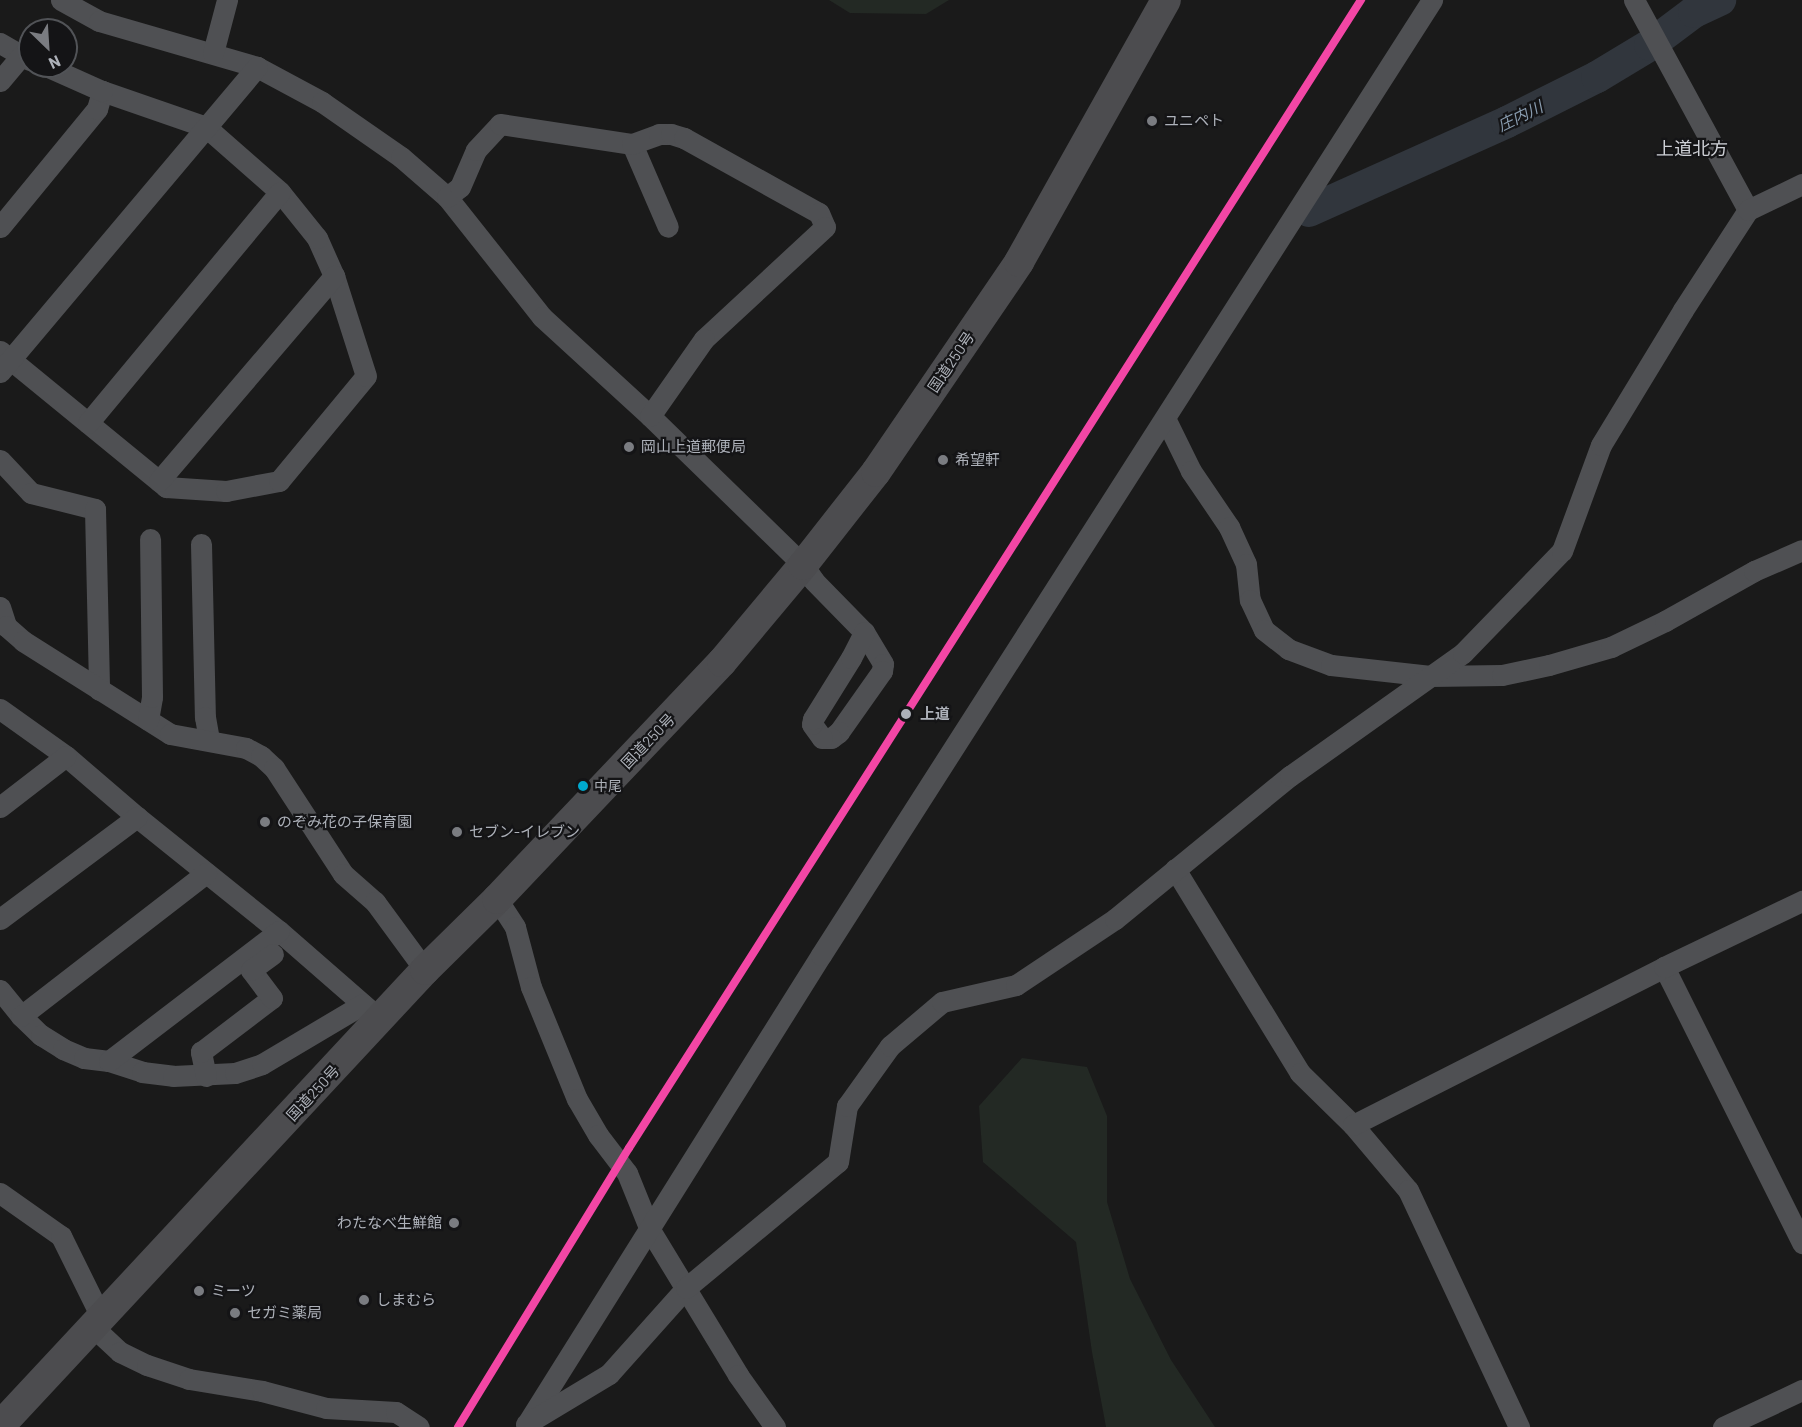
<!DOCTYPE html>
<meta charset="utf-8">
<style>
body{margin:0}
#map{position:relative;width:1802px;height:1427px;overflow:hidden;background:#1a1a1a;font-family:Barlow,"Noto Sans JP",sans-serif}
div>[style]{position:absolute}
.green>*{inset:0;background:#232924}
.river>*{height:32px;margin:-16px;padding:0 16px;transform-origin:16px;border-radius:16px;background:#31363d}
.minor>*{height:21px;margin:-10.5px;padding:0 10.5px;transform-origin:10.5px;border-radius:10.5px;background:#4f5053}
.highway>*{height:30px;margin:-15px;padding:0 15px;transform-origin:15px;border-radius:15px;background:#4c4c4f}
.rail-1>*{height:8px;margin:-4px;padding:0 4px;transform-origin:4px;border-radius:4px;background:#f346a5}
.dots>*{width:16px;height:16px;translate:-50% -50%;box-sizing:border-box;border:3px solid #141416;border-radius:50%}
span{translate:-50% -50%;white-space:nowrap;text-align:center;line-height:1.15;-webkit-text-stroke:4.5px #141416;paint-order:stroke}
.bus-label{font-size:14px;color:#adb1b9}
.left{translate:0 -50%;text-align:left}
.poi-label{font-size:15px;color:#adb1b9}
.right{translate:-100% -50%;text-align:right}
.street-label{font-size:15px;color:#adb1b9}
.stop-label{font-size:15px;color:#adb1b9;font-weight:700}
.water-label{font-size:16px;color:#899caf;font-style:italic}
.quarter-label{font-size:18px;color:#ced0d6}
.north{position:absolute;left:18px;top:18px;width:60px;height:60px;box-sizing:border-box;background:#141416;border:2px solid #515357;border-radius:50%;rotate:155deg;font-size:16px;font-weight:700;line-height:24px;text-align:center;color:#adb1b9}
.north::after{content:'';display:block;margin:auto;width:21px;height:27px;background:#7a7c81;clip-path:polygon(50% 0,100% 100%,50% 72%,0 100%)}
</style>
<div id="map">
<div class="green">
<div style="clip-path:polygon(829px 0,949px 0,926px 14px,850px 13px)"></div>
<div style="clip-path:polygon(1022px 1058px,1087px 1067px,1107px 1116px,1107px 1202px,1130px 1279px,1171px 1360px,1215px 1427px,1106px 1427px,1092px 1352px,1076px 1242px,983px 1162px,979px 1106px)"></div>
</div>
<div class="river">
<div style="left:1309px;top:211px;width:217px;rotate:-24.2deg"></div>
<div style="left:1507px;top:122px;width:101px;rotate:-26.6deg"></div>
<div style="left:1597px;top:77px;width:62px;rotate:-31.1deg"></div>
<div style="left:1650px;top:45px;width:55px;rotate:-36.9deg"></div>
<div style="left:1694px;top:12px;width:29px;rotate:-25deg"></div>
</div>
<div class="minor">
<div style="left:61px;top:0;width:43px;rotate:28.9deg"></div>
<div style="left:99px;top:21px;width:165px;rotate:16.2deg"></div>
<div style="left:257px;top:67px;width:74px;rotate:28.3deg"></div>
<div style="left:322px;top:102px;width:96px;rotate:34.8deg"></div>
<div style="left:401px;top:157px;width:61px;rotate:41deg"></div>
<div style="left:447px;top:197px;width:153px;rotate:51.6deg"></div>
<div style="left:542px;top:317px;width:147px;rotate:42.5deg"></div>
<div style="left:650px;top:416px;width:214px;rotate:44.2deg"></div>
<div style="left:803px;top:565px;width:19px;rotate:55deg"></div>
<div style="left:814px;top:581px;width:71px;rotate:45.6deg"></div>
<div style="left:864px;top:632px;width:37px;rotate:59deg"></div>
<div style="left:883px;top:664px;width:7px;rotate:98deg"></div>
<div style="left:882px;top:671px;width:75px;rotate:125.2deg"></div>
<div style="left:839px;top:732px;width:10px;rotate:143deg"></div>
<div style="left:831px;top:738px;width:9px;rotate:180deg"></div>
<div style="left:822px;top:738px;width:17px;rotate:-126deg"></div>
<div style="left:812px;top:724px;width:5px;rotate:-79deg"></div>
<div style="left:813px;top:719px;width:72px;rotate:-58.1deg"></div>
<div style="left:851px;top:658px;width:29px;rotate:-63deg"></div>
<div style="left:1634px;top:0;width:239px;rotate:61.5deg"></div>
<div style="left:0;top:43px;width:34px;rotate:30deg"></div>
<div style="left:213px;top:53px;width:55px;rotate:-75.2deg"></div>
<div style="left:0;top:81px;width:33px;rotate:-50deg"></div>
<div style="left:632px;top:144px;width:90px;rotate:66.6deg"></div>
<div style="left:447px;top:197px;width:16px;rotate:-38deg"></div>
<div style="left:460px;top:187px;width:40px;rotate:-66.6deg"></div>
<div style="left:476px;top:150px;width:35px;rotate:-47deg"></div>
<div style="left:500px;top:124px;width:134px;rotate:8.6deg"></div>
<div style="left:632px;top:144px;width:29px;rotate:-20deg"></div>
<div style="left:659px;top:134px;width:12px"></div>
<div style="left:671px;top:134px;width:14px;rotate:17deg"></div>
<div style="left:684px;top:138px;width:154px;rotate:29.1deg"></div>
<div style="left:819px;top:213px;width:15px;rotate:67deg"></div>
<div style="left:825px;top:227px;width:165px;rotate:137.2deg"></div>
<div style="left:704px;top:339px;width:94px;rotate:125deg"></div>
<div style="left:0;top:227px;width:153px;rotate:-50.6deg"></div>
<div style="left:97px;top:109px;width:19px;rotate:-74deg"></div>
<div style="left:0;top:351px;width:215px;rotate:39.3deg"></div>
<div style="left:166px;top:487px;width:60px;rotate:3.8deg"></div>
<div style="left:226px;top:491px;width:54px;rotate:-10.7deg"></div>
<div style="left:279px;top:481px;width:136px;rotate:-50.4deg"></div>
<div style="left:366px;top:376px;width:105px;rotate:-107.7deg"></div>
<div style="left:334px;top:276px;width:42px;rotate:-114.1deg"></div>
<div style="left:317px;top:238px;width:59px;rotate:-128.8deg"></div>
<div style="left:280px;top:192px;width:98px;rotate:-138.7deg"></div>
<div style="left:206px;top:127px;width:110px;rotate:-160.9deg"></div>
<div style="left:102px;top:91px;width:61px;rotate:-155.9deg"></div>
<div style="left:0;top:372px;width:399px;rotate:-49.9deg"></div>
<div style="left:1165px;top:418px;width:59px;rotate:63.9deg"></div>
<div style="left:1191px;top:471px;width:68px;rotate:55.8deg"></div>
<div style="left:1229px;top:527px;width:41px;rotate:65.3deg"></div>
<div style="left:1246px;top:564px;width:36px;rotate:84deg"></div>
<div style="left:1250px;top:600px;width:33px;rotate:65deg"></div>
<div style="left:1264px;top:630px;width:31px;rotate:38deg"></div>
<div style="left:1288px;top:649px;width:46px;rotate:20.4deg"></div>
<div style="left:1331px;top:665px;width:100px;rotate:6.3deg"></div>
<div style="left:1430px;top:676px;width:72px;rotate:-0.8deg"></div>
<div style="left:1502px;top:675px;width:48px;rotate:-12deg"></div>
<div style="left:1549px;top:665px;width:65px;rotate:-16.2deg"></div>
<div style="left:1611px;top:647px;width:60px;rotate:-25.7deg"></div>
<div style="left:1665px;top:621px;width:102px;rotate:-29.3deg"></div>
<div style="left:1754px;top:571px;width:52px;rotate:-23.6deg"></div>
<div style="left:88px;top:423px;width:300px;rotate:-50.3deg"></div>
<div style="left:0;top:460px;width:45px;rotate:46.8deg"></div>
<div style="left:31px;top:493px;width:66px;rotate:14deg"></div>
<div style="left:95px;top:509px;width:181px;rotate:88.7deg"></div>
<div style="left:159px;top:481px;width:270px;rotate:-49.5deg"></div>
<div style="left:201px;top:544px;width:173px;rotate:88.7deg"></div>
<div style="left:205px;top:717px;width:23px;rotate:80deg"></div>
<div style="left:0;top:607px;width:20px;rotate:72deg"></div>
<div style="left:6px;top:626px;width:23px;rotate:41deg"></div>
<div style="left:23px;top:641px;width:174px;rotate:32.3deg"></div>
<div style="left:170px;top:734px;width:77px;rotate:10.4deg"></div>
<div style="left:246px;top:748px;width:17px;rotate:28deg"></div>
<div style="left:261px;top:756px;width:18px;rotate:43deg"></div>
<div style="left:274px;top:768px;width:126px;rotate:56.9deg"></div>
<div style="left:343px;top:874px;width:43px;rotate:41.2deg"></div>
<div style="left:375px;top:902px;width:84px;rotate:53.7deg"></div>
<div style="left:0;top:709px;width:81px;rotate:35.5deg"></div>
<div style="left:66px;top:756px;width:94px;rotate:40.7deg"></div>
<div style="left:137px;top:817px;width:182px;rotate:38.8deg"></div>
<div style="left:279px;top:931px;width:135px;rotate:41.1deg"></div>
<div style="left:148px;top:720px;width:23px;rotate:-80deg"></div>
<div style="left:152px;top:697px;width:158px;rotate:-90.7deg"></div>
<div style="left:0;top:807px;width:83px;rotate:-37.7deg"></div>
<div style="left:1175px;top:869px;width:239px;rotate:58.5deg"></div>
<div style="left:1300px;top:1073px;width:74px;rotate:44.5deg"></div>
<div style="left:1353px;top:1125px;width:85px;rotate:49.8deg"></div>
<div style="left:1408px;top:1190px;width:262px;rotate:64.9deg"></div>
<div style="left:497px;top:899px;width:33px;rotate:57deg"></div>
<div style="left:515px;top:927px;width:62px;rotate:75.1deg"></div>
<div style="left:531px;top:987px;width:121px;rotate:67.7deg"></div>
<div style="left:577px;top:1099px;width:42px;rotate:59.7deg"></div>
<div style="left:598px;top:1135px;width:48px;rotate:52.7deg"></div>
<div style="left:627px;top:1173px;width:61px;rotate:68deg"></div>
<div style="left:650px;top:1230px;width:170px;rotate:58.7deg"></div>
<div style="left:738px;top:1375px;width:64px;rotate:54.6deg"></div>
<div style="left:0;top:919px;width:171px;rotate:-36.7deg"></div>
<div style="left:1664px;top:967px;width:309px;rotate:63.4deg"></div>
<div style="left:0;top:990px;width:33px;rotate:51deg"></div>
<div style="left:21px;top:1016px;width:28px;rotate:44deg"></div>
<div style="left:41px;top:1035px;width:26px;rotate:32deg"></div>
<div style="left:63px;top:1049px;width:23px;rotate:23deg"></div>
<div style="left:84px;top:1058px;width:25px;rotate:7deg"></div>
<div style="left:109px;top:1061px;width:35px;rotate:18deg"></div>
<div style="left:142px;top:1072px;width:31px;rotate:7deg"></div>
<div style="left:173px;top:1076px;width:62px;rotate:-2.8deg"></div>
<div style="left:235px;top:1073px;width:28px;rotate:-18deg"></div>
<div style="left:262px;top:1064px;width:117px;rotate:-30.7deg"></div>
<div style="left:21px;top:1016px;width:234px;rotate:-37.7deg"></div>
<div style="left:109px;top:1061px;width:214px;rotate:-37.4deg"></div>
<div style="left:206px;top:1076px;width:25px;rotate:-102deg"></div>
<div style="left:201px;top:1052px;width:89px;rotate:-37.3deg"></div>
<div style="left:272px;top:998px;width:35px;rotate:-127deg"></div>
<div style="left:251px;top:970px;width:27px;rotate:-36deg"></div>
<div style="left:1353px;top:1125px;width:349px;rotate:-26.9deg"></div>
<div style="left:1664px;top:967px;width:153px;rotate:-25.6deg"></div>
<div style="left:0;top:1193px;width:75px;rotate:35.2deg"></div>
<div style="left:61px;top:1236px;width:90px;rotate:63.7deg"></div>
<div style="left:92px;top:1326px;width:38px;rotate:43deg"></div>
<div style="left:120px;top:1352px;width:30px;rotate:26deg"></div>
<div style="left:147px;top:1365px;width:44px;rotate:18.4deg"></div>
<div style="left:189px;top:1379px;width:74px;rotate:9.3deg"></div>
<div style="left:262px;top:1391px;width:66px;rotate:14.9deg"></div>
<div style="left:326px;top:1408px;width:70px;rotate:3.3deg"></div>
<div style="left:396px;top:1412px;width:27px;rotate:33deg"></div>
<div style="left:528px;top:1422px;width:551px;rotate:-57.9deg"></div>
<div style="left:821px;top:955px;width:1134px;rotate:-57.39deg"></div>
<div style="left:526px;top:1424px;width:97px;rotate:-31.1deg"></div>
<div style="left:609px;top:1374px;width:115px;rotate:-48.2deg"></div>
<div style="left:686px;top:1288px;width:197px;rotate:-39.7deg"></div>
<div style="left:838px;top:1162px;width:57px;rotate:-80.9deg"></div>
<div style="left:847px;top:1106px;width:74px;rotate:-54.4deg"></div>
<div style="left:890px;top:1046px;width:68px;rotate:-40.2deg"></div>
<div style="left:942px;top:1002px;width:76px;rotate:-12.9deg"></div>
<div style="left:1016px;top:985px;width:119px;rotate:-33.7deg"></div>
<div style="left:1115px;top:919px;width:226px;rotate:-39.3deg"></div>
<div style="left:1290px;top:776px;width:212px;rotate:-35.4deg"></div>
<div style="left:1463px;top:653px;width:142px;rotate:-45.9deg"></div>
<div style="left:1562px;top:551px;width:113px;rotate:-69.8deg"></div>
<div style="left:1601px;top:445px;width:158px;rotate:-58.7deg"></div>
<div style="left:1683px;top:310px;width:119px;rotate:-57deg"></div>
<div style="left:1748px;top:210px;width:60px;rotate:-25.7deg"></div>
<div style="left:1723px;top:1427px;width:87px;rotate:-25.1deg"></div>
</div>
<div class="highway">
<div style="left:0;top:1426px;width:623px;rotate:-47.02deg"></div>
<div style="left:425px;top:970px;width:101px;rotate:-44.6deg"></div>
<div style="left:497px;top:899px;width:327px;rotate:-46.5deg"></div>
<div style="left:722px;top:662px;width:126px;rotate:-50.1deg"></div>
<div style="left:803px;top:565px;width:118px;rotate:-51.9deg"></div>
<div style="left:876px;top:472px;width:254px;rotate:-55.7deg"></div>
<div style="left:1019px;top:262px;width:300px;rotate:-60.7deg"></div>
</div>
<div class="rail-1">
<div style="left:458px;top:1427px;width:327px;rotate:-58.5deg"></div>
<div style="left:629px;top:1148px;width:1362px;rotate:-57.48deg"></div>
</div>
<div class="dots">
<div style="left:1152px;top:121px;background:#7a7c81"></div>
<div style="left:629px;top:447px;background:#7a7c81"></div>
<div style="left:943px;top:460px;background:#7a7c81"></div>
<div style="left:906px;top:714px;background:#adb1b9"></div>
<div style="left:583px;top:786px;background:#00a9ce"></div>
<div style="left:265px;top:822px;background:#7a7c81"></div>
<div style="left:457px;top:832px;background:#7a7c81"></div>
<div style="left:454px;top:1223px;background:#7a7c81"></div>
<div style="left:199px;top:1291px;background:#7a7c81"></div>
<div style="left:364px;top:1300px;background:#7a7c81"></div>
<div style="left:235px;top:1313px;background:#7a7c81"></div>
</div>
<div class="bus-label">
<span class="left" style="left:594px;top:786px">中尾</span>
</div>
<div class="poi-label">
<span class="left" style="left:1164px;top:121px">ユニペト</span>
<span class="left" style="left:641px;top:447px">岡山上道郵便局</span>
<span class="left" style="left:955px;top:460px">希望軒</span>
<span class="left" style="left:277px;top:822px">のぞみ花の子保育園</span>
<span class="left" style="left:469px;top:832px">セブン-イレブン</span>
<span class="right" style="left:442px;top:1223px">わたなべ生鮮館</span>
<span class="left" style="left:211px;top:1291px">ミーツ</span>
<span class="left" style="left:376px;top:1300px">しまむら</span>
<span class="left" style="left:247px;top:1313px">セガミ薬局</span>
</div>
<div class="street-label">
<span style="left:951px;top:362px;rotate:-56deg">国道250号</span>
<span style="left:648px;top:741px;rotate:-46deg">国道250号</span>
<span style="left:313px;top:1093px;rotate:-47deg">国道250号</span>
</div>
<div class="stop-label">
<span class="left" style="left:920px;top:714px">上道</span>
</div>
<div class="water-label">
<span style="left:1520px;top:116px;rotate:-26deg">庄内川</span>
</div>
<div class="quarter-label">
<span style="left:1692px;top:148px">上道北方</span>
</div>
<div class="north">N</div>
</div>
